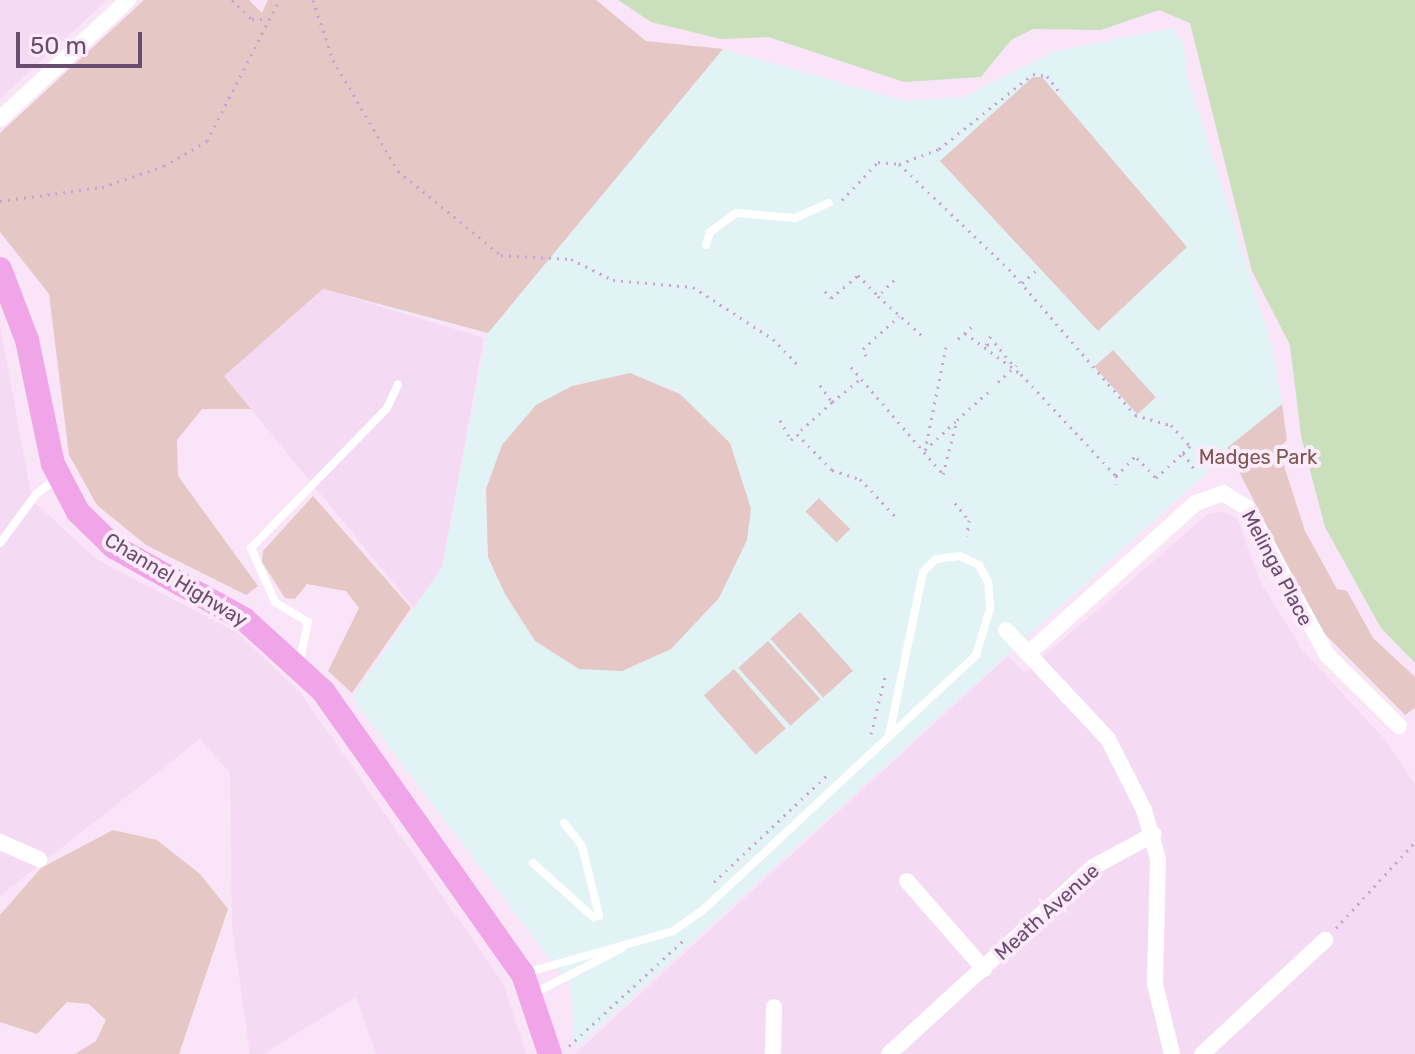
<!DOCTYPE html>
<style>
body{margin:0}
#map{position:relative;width:1415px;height:1054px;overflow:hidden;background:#f9e5f7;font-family:Rubik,sans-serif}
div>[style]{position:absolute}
.residential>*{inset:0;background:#f5daf4}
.education>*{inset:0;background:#e2f3f5}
.green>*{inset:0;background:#e5c7c5;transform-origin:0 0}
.water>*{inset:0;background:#cae0bc}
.path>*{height:3px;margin-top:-1.5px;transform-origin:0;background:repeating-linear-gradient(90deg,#caa3d0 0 2px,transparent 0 8px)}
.lane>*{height:8px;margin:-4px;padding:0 4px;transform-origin:4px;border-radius:4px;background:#fff}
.street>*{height:16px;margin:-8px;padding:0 8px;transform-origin:8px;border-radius:8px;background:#fff}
.primary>*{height:24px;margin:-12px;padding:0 12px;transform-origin:12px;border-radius:12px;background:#f0a5e9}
span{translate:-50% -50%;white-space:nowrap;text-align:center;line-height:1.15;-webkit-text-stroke:8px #fdeafb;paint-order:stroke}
.park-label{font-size:20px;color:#7e564d}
.street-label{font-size:20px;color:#694d6f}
.scale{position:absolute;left:16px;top:32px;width:126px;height:36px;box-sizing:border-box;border:4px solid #694d6f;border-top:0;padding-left:10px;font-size:24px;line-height:28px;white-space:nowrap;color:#694d6f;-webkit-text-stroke:6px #fdeafb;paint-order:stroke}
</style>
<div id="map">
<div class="residential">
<div style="clip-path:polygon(0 0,107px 0,0 99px)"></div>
<div style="clip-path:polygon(323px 289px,484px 338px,442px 567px,414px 608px,224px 376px)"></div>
<div style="clip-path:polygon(0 326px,32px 500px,96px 559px,238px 633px,302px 695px,503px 983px,526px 1054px,376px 1054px,356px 997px,263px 1054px,250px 1054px,232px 925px,230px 773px,200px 739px,0 896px)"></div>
<div style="clip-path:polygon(1222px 511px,1237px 518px,1260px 581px,1301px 648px,1385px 740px,1415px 784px,1415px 1054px,575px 1054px,1008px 656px,1024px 673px,1208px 514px)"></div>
</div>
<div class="education">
<div style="clip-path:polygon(596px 0,646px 41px,723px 49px,905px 101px,964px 97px,1055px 51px,1173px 28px,1184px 44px,1187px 75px,1272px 345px,1282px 404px,575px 1049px,570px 986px,352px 698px,442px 567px,487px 333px,388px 307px)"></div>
</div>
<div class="green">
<div style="clip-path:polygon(144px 0,249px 0,262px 13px,268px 0,596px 0,646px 41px,723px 49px,488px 333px,323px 289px,224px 376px,251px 409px,202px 409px,177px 440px,178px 476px,258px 586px,246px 595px,146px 545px,97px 505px,69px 455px,49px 294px,0 232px,0 133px)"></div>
<div style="clip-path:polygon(1033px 77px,1042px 77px,1187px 247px,1098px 331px,940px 161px)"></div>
<div style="left:1113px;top:350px;width:64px;height:25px;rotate:48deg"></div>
<div style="clip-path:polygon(630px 373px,680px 394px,730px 443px,751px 509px,747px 540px,719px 598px,671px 649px,622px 671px,579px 669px,535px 641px,505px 594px,488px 557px,486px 489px,502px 445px,536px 405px,572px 386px)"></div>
<div style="clip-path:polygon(1282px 404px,1287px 441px,1278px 447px,1305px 531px,1337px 589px,1347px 591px,1373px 638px,1415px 677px,1415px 708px,1405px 715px,1319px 628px,1227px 448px)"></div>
<div style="clip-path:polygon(313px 496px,411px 608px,352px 693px,328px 671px,359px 608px,346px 591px,307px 584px,295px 599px,285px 598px,262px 562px,263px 551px)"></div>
<div style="left:819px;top:498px;width:44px;height:19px;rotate:45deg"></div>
<div style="left:800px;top:612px;width:79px;height:40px;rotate:48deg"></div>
<div style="left:768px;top:641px;width:78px;height:40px;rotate:48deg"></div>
<div style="left:734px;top:669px;width:79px;height:40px;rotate:49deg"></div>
<div style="clip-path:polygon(113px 830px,157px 840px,200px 874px,228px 909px,179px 1054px,75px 1054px,96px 1041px,106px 1020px,89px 1004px,67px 1002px,37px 1034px,0 1022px,0 915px,41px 868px)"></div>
</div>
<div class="water">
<div style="clip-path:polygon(618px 0,1415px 0,1415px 663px,1381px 628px,1325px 527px,1301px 436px,1290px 345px,1252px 271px,1190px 23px,1159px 10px,1101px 30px,1033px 29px,1011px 40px,981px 77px,904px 82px,768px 37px,721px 39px,651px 22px)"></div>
</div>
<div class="path">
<div style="left:232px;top:0;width:28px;rotate:44deg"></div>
<div style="left:252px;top:19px;width:14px"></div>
<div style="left:313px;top:0;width:63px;rotate:71.6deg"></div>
<div style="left:333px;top:60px;width:129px;rotate:59.6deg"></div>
<div style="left:398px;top:171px;width:133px;rotate:39.2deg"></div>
<div style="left:501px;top:255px;width:70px;rotate:3.3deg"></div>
<div style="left:571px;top:259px;width:47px;rotate:26.6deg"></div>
<div style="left:613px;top:280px;width:80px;rotate:5deg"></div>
<div style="left:693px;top:287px;width:95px;rotate:33deg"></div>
<div style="left:773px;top:339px;width:40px;rotate:46deg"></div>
<div style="left:899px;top:164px;width:43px;rotate:-20.6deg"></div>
<div style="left:939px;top:149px;width:120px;rotate:-38.6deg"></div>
<div style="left:1033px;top:74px;width:14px;rotate:8deg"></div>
<div style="left:1047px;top:76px;width:18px;rotate:52deg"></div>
<div style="left:842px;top:200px;width:52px;rotate:-46.5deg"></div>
<div style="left:878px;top:162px;width:21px;rotate:5deg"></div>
<div style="left:899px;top:164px;width:152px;rotate:43.7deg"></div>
<div style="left:1009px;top:269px;width:193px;rotate:49.2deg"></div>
<div style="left:1135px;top:415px;width:37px;rotate:16deg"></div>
<div style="left:1171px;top:425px;width:28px;rotate:48deg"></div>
<div style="left:1190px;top:446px;width:10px;rotate:135deg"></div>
<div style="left:0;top:201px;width:103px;rotate:-7.8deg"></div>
<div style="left:102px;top:187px;width:65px;rotate:-18.7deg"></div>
<div style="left:164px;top:166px;width:50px;rotate:-30.2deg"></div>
<div style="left:207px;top:141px;width:158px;rotate:-62.9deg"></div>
<div style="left:894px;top:280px;width:23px;rotate:135deg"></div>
<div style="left:878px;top:296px;width:64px;rotate:41.9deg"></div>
<div style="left:1022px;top:283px;width:23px;rotate:-41deg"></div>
<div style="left:825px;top:291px;width:9px;rotate:49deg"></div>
<div style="left:831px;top:298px;width:35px;rotate:-40deg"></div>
<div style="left:858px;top:275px;width:29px;rotate:46deg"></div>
<div style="left:965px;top:333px;width:69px;rotate:36.2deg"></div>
<div style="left:1021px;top:374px;width:139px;rotate:47deg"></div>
<div style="left:1116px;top:476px;width:28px;rotate:-46deg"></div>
<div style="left:958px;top:339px;width:21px;rotate:-41deg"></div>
<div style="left:986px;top:345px;width:11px;rotate:-63deg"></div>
<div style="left:987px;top:345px;width:8px;rotate:-14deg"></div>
<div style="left:995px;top:343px;width:27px;rotate:51deg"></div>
<div style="left:946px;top:347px;width:105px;rotate:101.5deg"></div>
<div style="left:925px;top:450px;width:44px;rotate:-43.2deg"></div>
<div style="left:866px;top:356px;width:8px;rotate:-113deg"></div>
<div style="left:863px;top:349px;width:49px;rotate:-42.5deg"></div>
<div style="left:851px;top:367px;width:141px;rotate:49.3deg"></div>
<div style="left:998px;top:382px;width:25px;rotate:-42deg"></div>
<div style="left:820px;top:385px;width:21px;rotate:55deg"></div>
<div style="left:832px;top:402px;width:47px;rotate:137.6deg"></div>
<div style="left:797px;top:434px;width:50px;rotate:45.8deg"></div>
<div style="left:832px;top:470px;width:29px;rotate:18deg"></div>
<div style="left:860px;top:479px;width:51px;rotate:46.6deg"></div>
<div style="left:832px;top:402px;width:38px;rotate:-39deg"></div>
<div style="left:780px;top:420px;width:23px;rotate:61deg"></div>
<div style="left:791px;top:440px;width:8px;rotate:-45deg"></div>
<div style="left:1137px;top:458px;width:28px;rotate:46deg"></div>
<div style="left:1156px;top:478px;width:37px;rotate:-43deg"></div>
<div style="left:1183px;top:453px;width:21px;rotate:55deg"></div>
<div style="left:943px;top:474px;width:56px;rotate:-75.5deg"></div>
<div style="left:957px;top:420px;width:42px;rotate:-42.1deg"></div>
<div style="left:1116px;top:476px;width:8px;rotate:90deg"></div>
<div style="left:955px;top:503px;width:22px;rotate:51deg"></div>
<div style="left:969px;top:520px;width:16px;rotate:97deg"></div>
<div style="left:871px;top:734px;width:59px;rotate:-76.2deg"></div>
<div style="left:714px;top:882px;width:156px;rotate:-43.4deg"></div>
<div style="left:1336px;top:928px;width:117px;rotate:-47.4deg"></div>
<div style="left:569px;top:1046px;width:156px;rotate:-42.7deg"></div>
</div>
<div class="lane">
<div style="left:706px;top:245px;width:14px;rotate:-73deg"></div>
<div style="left:710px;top:232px;width:32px;rotate:-36deg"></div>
<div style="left:736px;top:213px;width:59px;rotate:4.8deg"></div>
<div style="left:795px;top:218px;width:37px;rotate:-24deg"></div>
<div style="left:0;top:543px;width:62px;rotate:-53.5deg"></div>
<div style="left:37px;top:493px;width:26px;rotate:-36deg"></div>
<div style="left:299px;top:664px;width:43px;rotate:-77.9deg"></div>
<div style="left:308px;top:622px;width:39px;rotate:-149deg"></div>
<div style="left:275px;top:602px;width:59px;rotate:-114deg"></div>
<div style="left:251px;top:548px;width:195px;rotate:-45.8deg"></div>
<div style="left:387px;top:408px;width:26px;rotate:-65deg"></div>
<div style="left:564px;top:823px;width:29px;rotate:52deg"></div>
<div style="left:582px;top:846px;width:72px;rotate:76.3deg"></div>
<div style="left:533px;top:863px;width:82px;rotate:42deg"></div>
<div style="left:525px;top:973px;width:154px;rotate:-15.8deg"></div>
<div style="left:673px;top:931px;width:37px;rotate:-35deg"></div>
<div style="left:703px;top:910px;width:374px;rotate:-43deg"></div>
<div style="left:976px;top:655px;width:48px;rotate:-73.1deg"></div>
<div style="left:990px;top:609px;width:27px;rotate:-94deg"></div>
<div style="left:988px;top:582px;width:19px;rotate:-118deg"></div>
<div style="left:979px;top:565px;width:21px;rotate:-155deg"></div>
<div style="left:960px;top:556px;width:24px;rotate:173deg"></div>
<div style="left:936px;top:559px;width:18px;rotate:135deg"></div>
<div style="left:923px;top:572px;width:167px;rotate:101.7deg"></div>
<div style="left:533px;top:994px;width:100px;rotate:-27.3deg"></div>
</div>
<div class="street">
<div style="left:0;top:119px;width:175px;rotate:-42.9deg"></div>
<div style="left:1006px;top:630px;width:149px;rotate:46.9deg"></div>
<div style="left:1108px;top:739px;width:80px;rotate:63.1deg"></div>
<div style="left:1144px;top:810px;width:51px;rotate:74.1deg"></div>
<div style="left:1158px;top:859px;width:125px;rotate:91.4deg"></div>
<div style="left:1155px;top:984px;width:72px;rotate:76.3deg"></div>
<div style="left:1032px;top:650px;width:220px;rotate:-41.9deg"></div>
<div style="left:1196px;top:503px;width:29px;rotate:-20deg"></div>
<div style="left:1223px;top:493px;width:28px;rotate:32deg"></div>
<div style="left:1247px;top:508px;width:167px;rotate:61.4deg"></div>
<div style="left:1327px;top:655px;width:101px;rotate:44.6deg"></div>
<div style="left:0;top:842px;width:43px;rotate:23.6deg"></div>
<div style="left:907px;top:881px;width:117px;rotate:48.8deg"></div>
<div style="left:773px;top:1054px;width:47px;rotate:-88.8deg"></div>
<div style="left:889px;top:1054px;width:277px;rotate:-42.5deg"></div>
<div style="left:1093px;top:867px;width:69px;rotate:-28.4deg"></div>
<div style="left:1202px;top:1054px;width:168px;rotate:-42.8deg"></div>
</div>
<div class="primary">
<div style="left:0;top:269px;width:76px;rotate:69.2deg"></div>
<div style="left:27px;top:340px;width:127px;rotate:78.2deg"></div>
<div style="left:53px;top:464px;width:54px;rotate:62.5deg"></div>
<div style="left:78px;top:512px;width:50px;rotate:44.2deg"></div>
<div style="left:114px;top:547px;width:149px;rotate:29deg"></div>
<div style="left:244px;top:619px;width:107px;rotate:42.3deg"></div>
<div style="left:323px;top:691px;width:347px;rotate:54.8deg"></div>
<div style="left:523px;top:974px;width:84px;rotate:71.4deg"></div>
</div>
<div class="park-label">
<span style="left:1258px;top:457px">Madges Park</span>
</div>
<div class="street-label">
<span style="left:1277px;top:568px;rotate:62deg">Melinga Place</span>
<span style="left:176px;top:580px;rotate:31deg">Channel Highway</span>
<span style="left:1047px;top:912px;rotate:-42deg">Meath Avenue</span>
</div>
<div class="scale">50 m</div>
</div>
